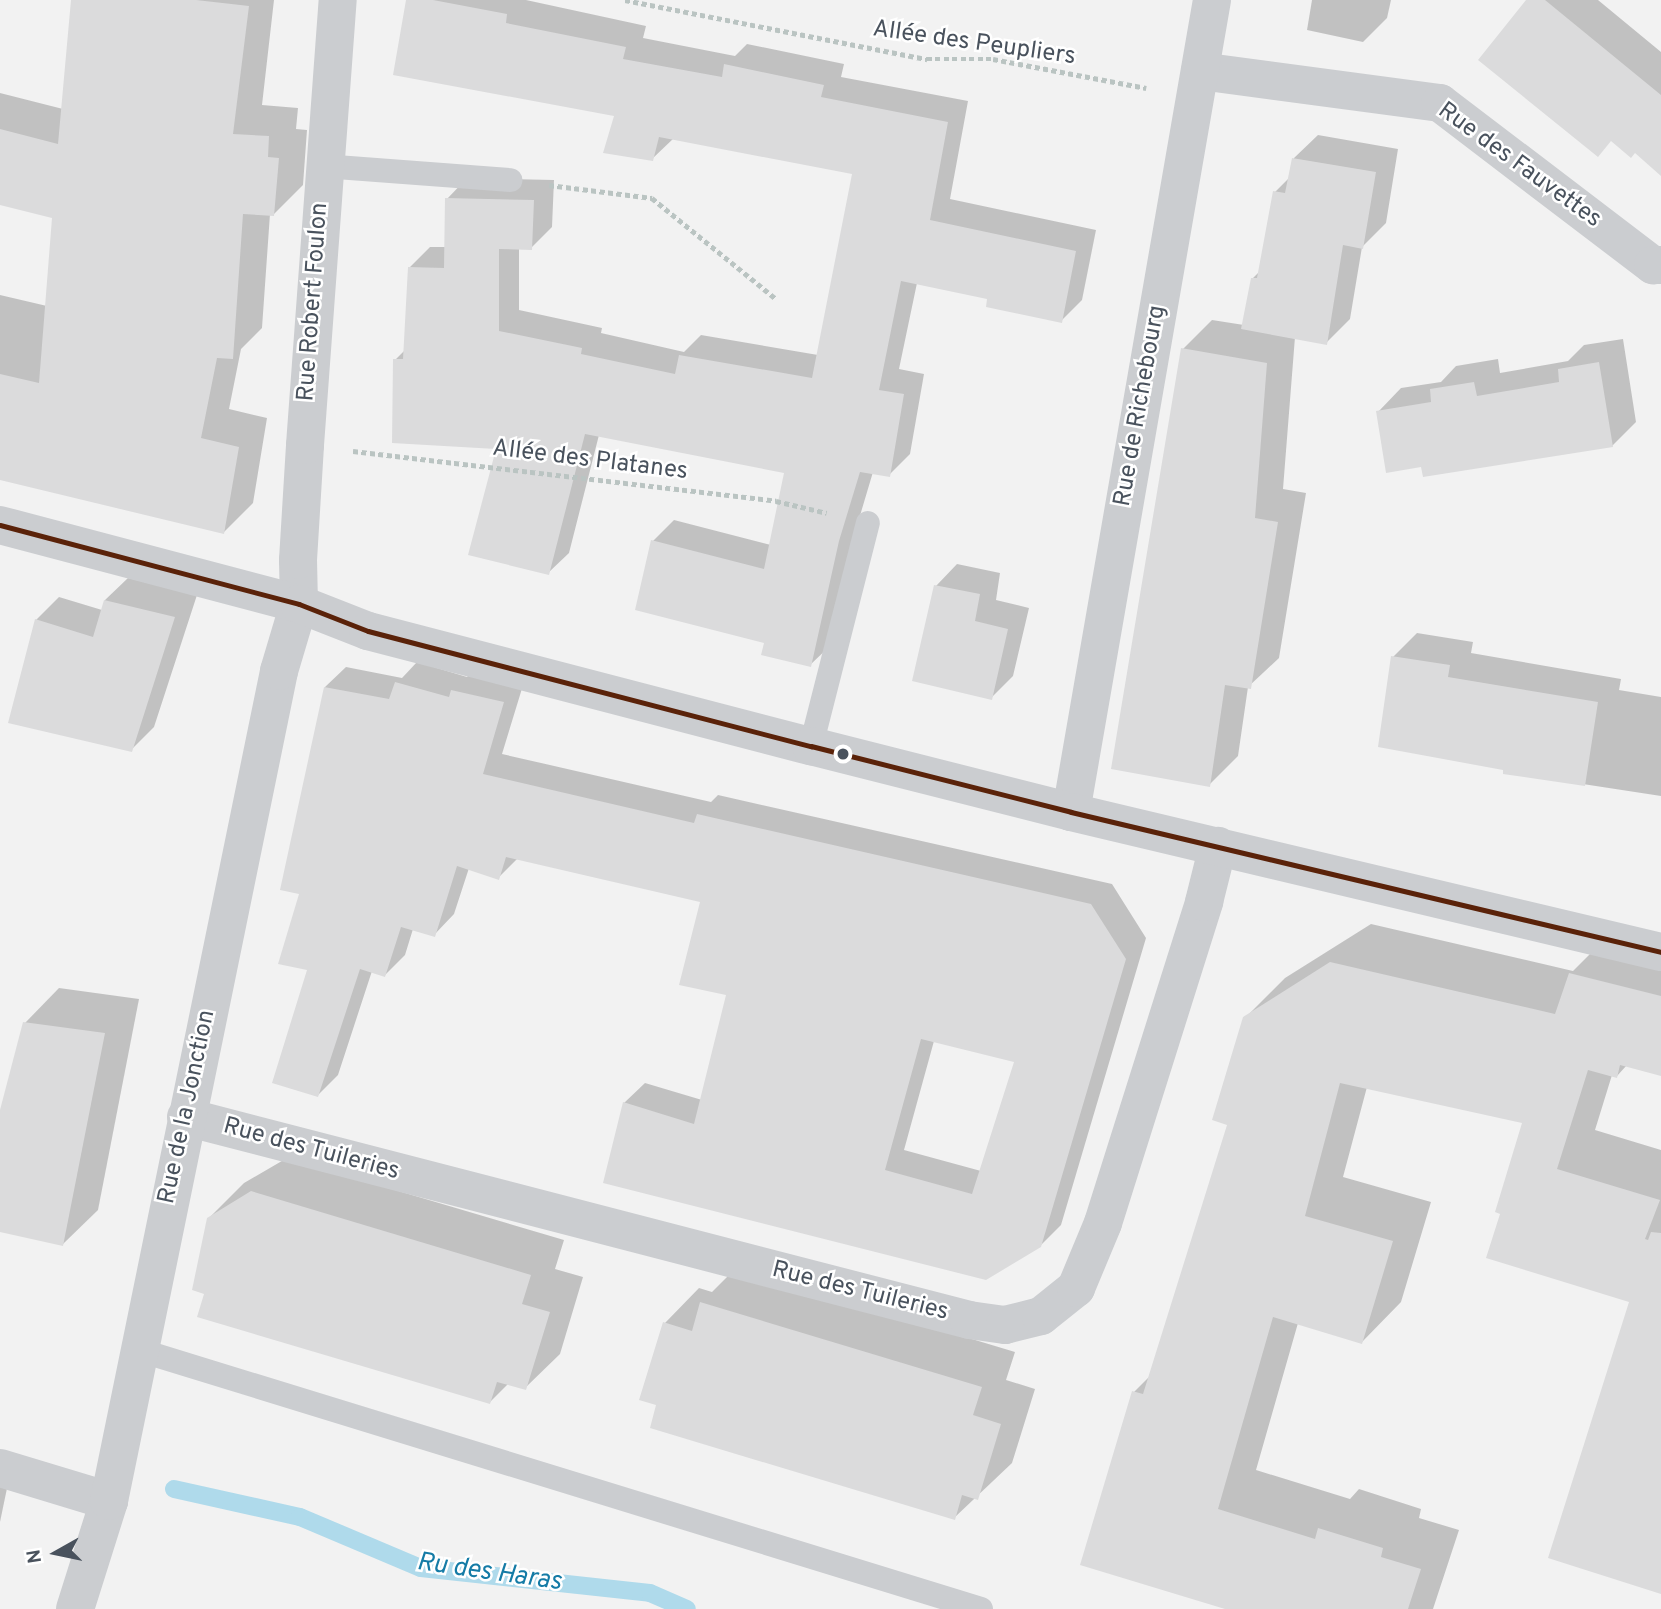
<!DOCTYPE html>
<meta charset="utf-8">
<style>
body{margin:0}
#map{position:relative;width:1661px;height:1609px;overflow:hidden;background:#f2f2f2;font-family:Overpass,sans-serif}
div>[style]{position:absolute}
.shadow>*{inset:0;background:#0003}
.stream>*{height:18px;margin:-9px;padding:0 9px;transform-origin:9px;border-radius:9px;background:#afdaeb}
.building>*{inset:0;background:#dbdbdc}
.path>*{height:4.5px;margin-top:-2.25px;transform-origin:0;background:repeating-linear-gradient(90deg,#bac4c2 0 5px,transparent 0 8.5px)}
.service>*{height:24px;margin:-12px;padding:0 12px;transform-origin:12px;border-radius:12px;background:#cbcdd0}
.minor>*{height:38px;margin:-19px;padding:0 19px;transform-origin:19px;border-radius:19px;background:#cbcdd0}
.tertiary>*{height:38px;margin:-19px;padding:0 19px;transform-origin:19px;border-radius:19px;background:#cbcdd0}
.bus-1>*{height:5px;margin:-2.5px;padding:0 2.5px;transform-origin:2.5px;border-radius:2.5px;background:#5a2209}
.dots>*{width:19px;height:19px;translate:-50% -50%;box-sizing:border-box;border:4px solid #fff;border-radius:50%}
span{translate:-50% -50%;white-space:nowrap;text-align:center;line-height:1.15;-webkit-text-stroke:5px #fff;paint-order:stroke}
.street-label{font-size:24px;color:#49525d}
.water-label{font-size:26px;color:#147ba6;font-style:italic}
.north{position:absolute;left:21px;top:1518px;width:70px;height:70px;-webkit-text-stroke:5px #fff;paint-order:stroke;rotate:261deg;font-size:19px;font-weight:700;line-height:28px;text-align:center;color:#49525d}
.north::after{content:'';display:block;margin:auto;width:24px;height:32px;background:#49525d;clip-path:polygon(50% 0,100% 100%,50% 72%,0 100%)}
</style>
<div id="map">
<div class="shadow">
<div style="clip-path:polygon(73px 0,274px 0,262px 105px,298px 108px,296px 129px,307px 130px,303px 185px,274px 214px,270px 214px,262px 328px,241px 349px,229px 409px,267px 418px,253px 503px,224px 532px,0 477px,0 295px,47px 306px,54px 216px,0 203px,0 93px,63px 109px)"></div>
<div style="clip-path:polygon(408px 0,526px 0,646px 26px,643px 38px,735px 56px,747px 44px,844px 64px,841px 77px,968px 101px,950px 199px,1096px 230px,1082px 300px,1061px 321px,989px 298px,917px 283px,899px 369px,924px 374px,910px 454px,889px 475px,873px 472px,859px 519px,831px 645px,810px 665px,766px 642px,653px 541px,674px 520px,771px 545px,787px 472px,599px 435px,569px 553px,548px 573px,498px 447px,395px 360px,405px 350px,409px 268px,430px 247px,446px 247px,447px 199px,467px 178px,554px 180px,552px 227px,531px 248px,519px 248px,519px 310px,602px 328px,601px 333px,684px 352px,701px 335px,818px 355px,854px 172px,674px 138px,652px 159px,616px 115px)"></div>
<div style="clip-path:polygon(1312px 0,1391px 0,1387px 18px,1363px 42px,1307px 30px)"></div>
<div style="clip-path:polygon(1528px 0,1598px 0,1661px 52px,1661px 173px,1636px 151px,1612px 140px)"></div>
<div style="clip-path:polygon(1318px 135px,1398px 149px,1386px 223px,1362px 247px,1350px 319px,1326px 343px,1295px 337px,1283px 489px,1306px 493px,1279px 658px,1248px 687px,1238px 756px,1209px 785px,1183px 349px,1212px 320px,1244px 325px,1253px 278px,1260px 271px,1275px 192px,1290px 177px,1294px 158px)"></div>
<div style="clip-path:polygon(1623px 339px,1636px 422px,1612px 446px,1423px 465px,1378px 412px,1401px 388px,1441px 382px,1456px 366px,1498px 359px,1500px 373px,1568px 361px,1584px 345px)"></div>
<div style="clip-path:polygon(957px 564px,1000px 573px,996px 600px,1029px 608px,1013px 676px,991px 698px,936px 586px)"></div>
<div style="clip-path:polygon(128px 578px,197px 595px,154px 727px,131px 750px,36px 620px,59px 597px,102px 610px,105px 600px)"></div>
<div style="clip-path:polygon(1417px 633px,1473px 642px,1471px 653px,1621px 679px,1619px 690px,1661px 697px,1661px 796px,1505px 772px,1505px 768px,1393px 657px)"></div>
<div style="clip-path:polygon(evenodd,417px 662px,467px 677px,473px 670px,524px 682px,502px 754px,711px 802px,718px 795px,1112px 884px,1146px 938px,1061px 1225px,1040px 1246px,624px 1103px,645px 1083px,702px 1100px,729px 994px,702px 901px,518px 858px,498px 878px,469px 868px,454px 914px,434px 935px,413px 929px,405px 955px,385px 975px,372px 971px,338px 1075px,318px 1095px,301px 893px,325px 687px,346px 667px,402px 678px,417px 662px,934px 1041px,1016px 1061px,981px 1171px,904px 1150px,934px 1041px)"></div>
<div style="clip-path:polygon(1371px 924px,1573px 971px,1610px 934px,1661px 948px,1661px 1074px,1627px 1065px,1617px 1076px,1612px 1075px,1595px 1130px,1661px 1150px,1661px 1592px,1631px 1301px,1502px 1213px,1525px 1122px,1367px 1087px,1343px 1177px,1431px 1202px,1401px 1302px,1362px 1342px,1298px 1323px,1256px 1470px,1350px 1499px,1359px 1489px,1421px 1509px,1419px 1518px,1459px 1530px,1433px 1609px,1230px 1609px,1134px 1392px,1151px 1375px,1229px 1124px,1245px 1018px,1285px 978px)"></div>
<div style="clip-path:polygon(59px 988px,139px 999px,98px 1210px,63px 1244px,0 1230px,0 1117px,25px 1023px)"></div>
<div style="clip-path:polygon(287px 1158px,564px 1240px,555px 1269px,583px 1277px,560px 1354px,525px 1388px,509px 1383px,490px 1402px,206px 1292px,209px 1218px,244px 1183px)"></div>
<div style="clip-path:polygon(736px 1268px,1015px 1352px,1006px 1380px,1035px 1389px,1012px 1463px,954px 1518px,658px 1404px,665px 1323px,699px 1288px,712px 1292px)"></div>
<div style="clip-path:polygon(0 1466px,11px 1469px,0 1522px)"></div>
</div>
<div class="stream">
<div style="left:174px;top:1489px;width:129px;rotate:12.5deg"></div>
<div style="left:300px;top:1517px;width:131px;rotate:22.9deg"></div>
<div style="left:421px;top:1568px;width:230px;rotate:6.2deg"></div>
<div style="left:650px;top:1593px;width:40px;rotate:23.4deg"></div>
</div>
<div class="building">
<div style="clip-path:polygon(71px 0,196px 0,249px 6px,233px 134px,269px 136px,268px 157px,279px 158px,274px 216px,243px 214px,233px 359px,217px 358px,201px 438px,239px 447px,224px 534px,0 480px,0 374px,39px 383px,52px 218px,0 205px,0 129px,58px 144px)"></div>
<div style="clip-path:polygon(406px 0,433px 0,507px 14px,506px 23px,626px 47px,623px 59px,722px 77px,724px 64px,824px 85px,821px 97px,948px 122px,930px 220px,1076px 251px,1062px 323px,986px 307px,987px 299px,901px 281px,879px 390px,904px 394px,890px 477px,860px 472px,839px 541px,811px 667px,761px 655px,764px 643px,635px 610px,651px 540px,764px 569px,784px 473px,585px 434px,549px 575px,468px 555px,496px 449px,392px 443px,393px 359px,403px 359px,408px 267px,444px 268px,445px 198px,534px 200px,532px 250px,499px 249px,499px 331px,582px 348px,581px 354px,675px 374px,679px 355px,812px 378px,852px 174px,659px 137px,653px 161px,603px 153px,614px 116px,393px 75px)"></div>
<div style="clip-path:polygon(1526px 0,1545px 0,1661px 95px,1661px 176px,1635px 153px,1631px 158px,1611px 141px,1598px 157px,1478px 60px)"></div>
<div style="clip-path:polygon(1292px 158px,1376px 172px,1363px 249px,1343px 245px,1327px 345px,1241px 329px,1251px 278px,1257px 278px,1273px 191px,1285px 193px)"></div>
<div style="clip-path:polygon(1181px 348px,1267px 363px,1255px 518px,1278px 522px,1251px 689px,1225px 685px,1210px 787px,1111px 769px)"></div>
<div style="clip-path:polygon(1599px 362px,1613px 447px,1423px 477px,1421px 467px,1386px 473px,1376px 411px,1431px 402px,1430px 389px,1474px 382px,1477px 396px,1559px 382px,1558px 369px)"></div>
<div style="clip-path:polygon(934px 585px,980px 594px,975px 621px,1008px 629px,992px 700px,912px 681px)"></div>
<div style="clip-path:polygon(104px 600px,175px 617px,132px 752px,8px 723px,35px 619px,93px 637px)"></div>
<div style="clip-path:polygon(1391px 656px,1450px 665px,1448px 677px,1598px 702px,1585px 786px,1503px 774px,1503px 770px,1378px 747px)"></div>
<div style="clip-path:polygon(evenodd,395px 682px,449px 697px,451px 690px,504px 702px,483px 774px,694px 823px,697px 814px,1091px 904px,1126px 959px,1041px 1247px,986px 1280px,603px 1183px,623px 1102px,694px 1124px,726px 995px,679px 985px,700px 902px,506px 857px,499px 880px,457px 866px,435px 937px,401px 927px,385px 977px,360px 969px,318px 1097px,272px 1083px,307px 970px,278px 964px,299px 894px,280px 890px,324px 687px,389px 699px,395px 682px,921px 1039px,1014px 1062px,972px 1194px,885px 1170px,921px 1039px)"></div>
<div style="clip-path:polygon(1330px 962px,1555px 1014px,1569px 973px,1661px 996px,1661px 1076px,1620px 1065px,1617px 1078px,1588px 1070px,1557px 1169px,1660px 1200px,1645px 1239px,1648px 1240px,1651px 1232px,1661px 1233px,1661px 1594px,1548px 1558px,1629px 1302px,1486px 1258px,1500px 1214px,1495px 1212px,1522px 1123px,1340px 1083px,1305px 1216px,1393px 1241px,1362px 1344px,1273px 1317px,1218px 1509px,1315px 1539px,1318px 1528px,1383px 1548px,1381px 1557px,1421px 1569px,1408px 1609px,1225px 1609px,1080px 1565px,1132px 1391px,1143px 1394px,1227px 1125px,1212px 1120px,1243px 1017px)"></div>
<div style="clip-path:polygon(23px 1022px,105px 1033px,63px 1246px,0 1232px,0 1110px)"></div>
<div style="clip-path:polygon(251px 1191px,531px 1275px,522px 1304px,550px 1312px,526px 1390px,497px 1382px,490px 1404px,197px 1317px,204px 1294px,192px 1290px,207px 1218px)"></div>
<div style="clip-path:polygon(700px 1302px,982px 1387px,973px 1415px,1001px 1424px,978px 1500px,962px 1495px,955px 1520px,650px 1428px,656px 1405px,639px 1400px,663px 1322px,692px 1331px)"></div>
</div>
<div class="path">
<div style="left:625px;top:0;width:308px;rotate:11.1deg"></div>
<div style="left:927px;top:59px;width:66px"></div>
<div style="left:993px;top:59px;width:156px;rotate:10.7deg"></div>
<div style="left:549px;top:185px;width:104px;rotate:7.2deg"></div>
<div style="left:652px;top:198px;width:159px;rotate:39.1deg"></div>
<div style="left:353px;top:451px;width:426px;rotate:6.7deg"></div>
<div style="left:776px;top:501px;width:52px;rotate:13.2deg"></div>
</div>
<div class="service">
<div style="left:323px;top:166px;width:188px;rotate:4.3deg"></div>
<div style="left:811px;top:746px;width:230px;rotate:-75.7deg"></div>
<div style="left:139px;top:1350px;width:881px;rotate:17.1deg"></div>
</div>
<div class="minor">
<div style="left:1200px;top:71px;width:242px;rotate:7.6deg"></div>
<div style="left:1440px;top:103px;width:268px;rotate:37.3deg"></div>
<div style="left:1653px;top:265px;width:8px"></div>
<div style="left:1071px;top:812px;width:824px;rotate:-80.15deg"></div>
<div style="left:186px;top:1117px;width:809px;rotate:14.53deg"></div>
<div style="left:969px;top:1320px;width:36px;rotate:8deg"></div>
<div style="left:1005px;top:1325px;width:37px;rotate:-14deg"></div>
<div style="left:1041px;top:1316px;width:45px;rotate:-38.7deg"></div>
<div style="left:1076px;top:1288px;width:70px;rotate:-67.4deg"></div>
<div style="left:1103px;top:1223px;width:337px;rotate:-72.5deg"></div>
<div style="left:1204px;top:902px;width:58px;rotate:-76deg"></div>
<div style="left:0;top:1468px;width:114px;rotate:16.8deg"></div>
<div style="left:75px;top:1609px;width:113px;rotate:-72.5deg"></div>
<div style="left:109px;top:1501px;width:847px;rotate:-78.42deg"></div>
<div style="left:279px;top:671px;width:70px;rotate:-73.4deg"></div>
<div style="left:299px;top:604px;width:44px;rotate:-91.3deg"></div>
<div style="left:298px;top:560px;width:115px;rotate:-86.5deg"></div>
<div style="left:305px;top:445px;width:446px;rotate:-85.8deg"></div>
</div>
<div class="tertiary">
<div style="left:0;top:525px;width:309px;rotate:14.8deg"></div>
<div style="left:299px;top:604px;width:74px;rotate:21.4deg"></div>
<div style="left:368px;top:631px;width:458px;rotate:14.6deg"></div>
<div style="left:811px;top:746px;width:268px;rotate:14.2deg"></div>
<div style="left:1071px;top:812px;width:606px;rotate:13.35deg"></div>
</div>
<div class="bus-1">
<div style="left:0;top:525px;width:309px;rotate:14.8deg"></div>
<div style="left:299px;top:604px;width:74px;rotate:21.4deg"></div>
<div style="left:368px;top:631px;width:458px;rotate:14.6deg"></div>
<div style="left:811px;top:746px;width:268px;rotate:14.2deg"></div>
<div style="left:1071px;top:812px;width:606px;rotate:13.35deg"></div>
</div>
<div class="dots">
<div style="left:843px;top:754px;background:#49525d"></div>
</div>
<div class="street-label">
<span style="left:974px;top:44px;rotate:8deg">Allée des Peupliers</span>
<span style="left:1519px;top:166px;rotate:36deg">Rue des Fauvettes</span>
<span style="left:314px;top:302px;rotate:-86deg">Rue Robert Foulon</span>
<span style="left:1141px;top:406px;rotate:-80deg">Rue de Richebourg</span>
<span style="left:590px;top:461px;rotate:7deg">Allée des Platanes</span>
<span style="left:188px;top:1107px;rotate:-78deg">Rue de la Jonction</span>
<span style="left:311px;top:1150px;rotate:15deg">Rue des Tuileries</span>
<span style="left:860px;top:1292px;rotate:14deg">Rue des Tuileries</span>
</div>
<div class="water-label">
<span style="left:489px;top:1573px;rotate:8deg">Ru des Haras</span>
</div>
<div class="north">N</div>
</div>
